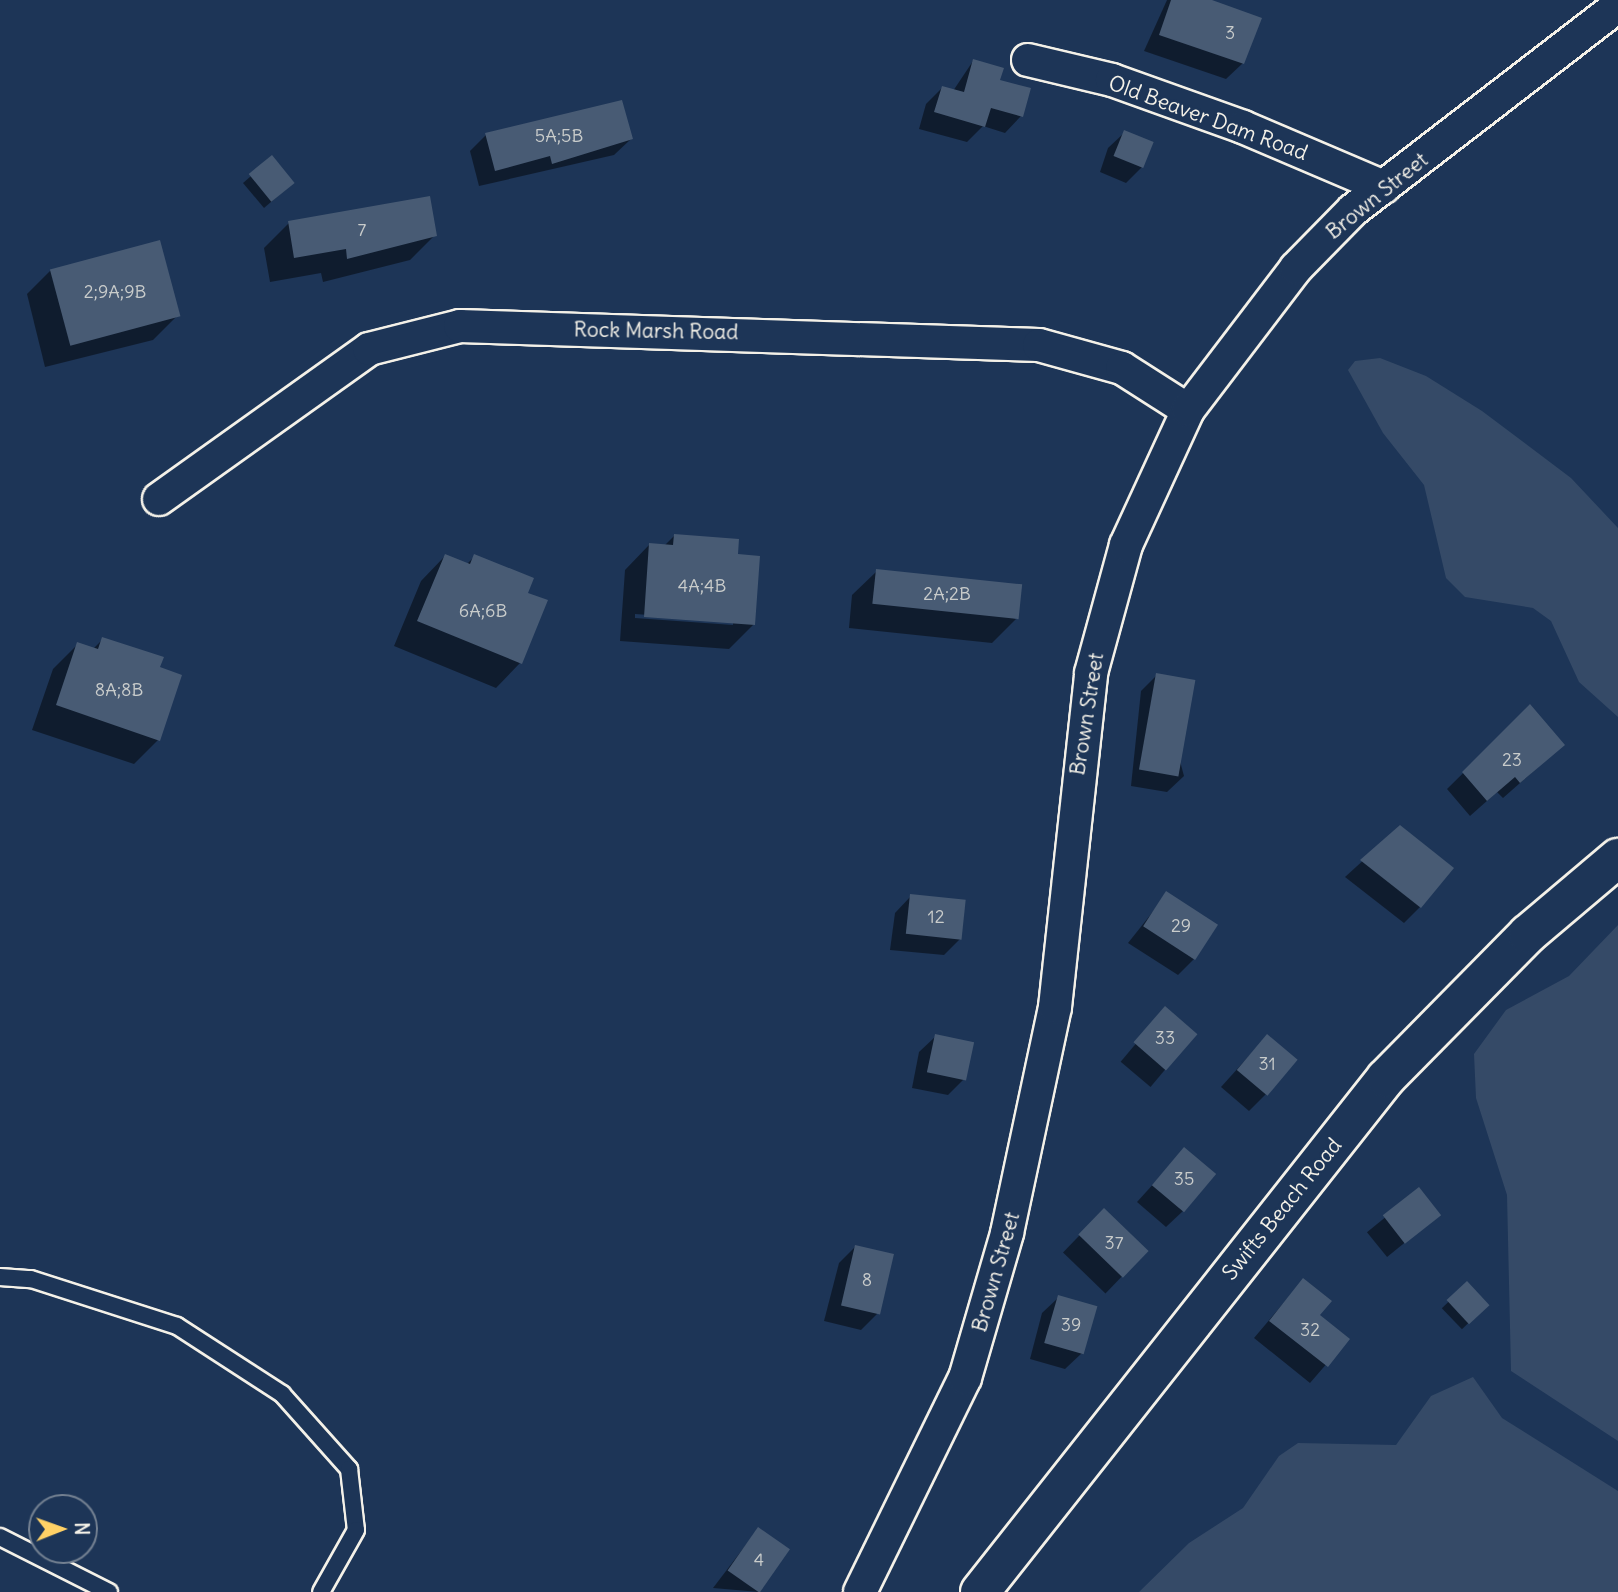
<!DOCTYPE html>
<style>
body{margin:0}
#map{position:relative;width:1618px;height:1592px;overflow:hidden;background:#1d3557;font-family:Delius,sans-serif}
div>[style]{position:absolute}
.green>*{inset:0;background:#354a67}
.shadow>*{inset:0;background:#0007;transform-origin:0 0}
.building>*{inset:0;background:#485b74;transform-origin:0 0}
.roads{filter:drop-shadow(2px 0 #f4f1e8) drop-shadow(-2px 0 #f4f1e8) drop-shadow(0 2px #f4f1e8) drop-shadow(0 -2px #f4f1e8)}
.lane>*{height:16px;margin:-8px;padding:0 8px;transform-origin:8px;border-radius:8px;background:#1d3557}
.street>*{height:32px;margin:-16px;padding:0 16px;transform-origin:16px;border-radius:16px;background:#1d3557}
.secondary>*{height:38px;margin:-19px;padding:0 19px;transform-origin:19px;border-radius:19px;background:#1d3557}
span{translate:-50% -50%;white-space:nowrap;text-align:center;line-height:1.15;-webkit-text-stroke:5px #1d3557;paint-order:stroke}
.number-label{font-size:18px;color:#c9cccb}
.number-label span{-webkit-text-stroke-width:0}
.street-label{font-size:21px;color:#f4f1e8}
.north{position:absolute;left:28px;top:1494px;width:70px;height:70px;box-sizing:border-box;background:#1d3557;border:2px solid #738091;border-radius:50%;rotate:89deg;font-size:19px;font-weight:700;line-height:28px;text-align:center;color:#f4f1e8}
.north::after{content:'';display:block;margin:auto;width:24px;height:32px;background:#ffd166;clip-path:polygon(50% 0,100% 100%,50% 72%,0 100%)}
</style>
<div id="map">
<div class="green">
<div style="clip-path:polygon(1380px 358px,1426px 376px,1482px 411px,1571px 478px,1618px 528px,1618px 717px,1579px 682px,1551px 621px,1533px 608px,1465px 597px,1446px 578px,1424px 485px,1383px 433px,1348px 370px,1355px 361px)"></div>
<div style="clip-path:polygon(1618px 925px,1618px 1441px,1511px 1371px,1507px 1195px,1476px 1098px,1474px 1054px,1506px 1010px,1569px 976px)"></div>
<div style="clip-path:polygon(1473px 1377px,1502px 1418px,1618px 1491px,1618px 1592px,1139px 1592px,1189px 1543px,1243px 1508px,1279px 1456px,1298px 1443px,1396px 1445px,1431px 1396px)"></div>
</div>
<div class="shadow">
<div style="clip-path:polygon(1167px 0,1204px 0,1243px 63px,1226px 79px,1144px 51px)"></div>
<div style="clip-path:polygon(973px 61px,998px 81px,1021px 116px,1005px 133px,983px 126px,967px 142px,919px 129px,926px 104px,942px 88px,953px 91px)"></div>
<div style="clip-path:polygon(1125px 132px,1142px 167px,1126px 183px,1100px 172px,1108px 148px)"></div>
<div style="clip-path:polygon(486px 135px,631px 139px,614px 155px,479px 186px,470px 151px)"></div>
<div style="clip-path:polygon(272px 158px,285px 190px,264px 208px,243px 183px)"></div>
<div style="clip-path:polygon(289px 223px,435px 235px,410px 260px,323px 282px,321px 273px,270px 282px,264px 248px)"></div>
<div style="clip-path:polygon(51px 270px,178px 315px,153px 340px,45px 367px,27px 294px)"></div>
<div style="clip-path:polygon(evenodd,674px 536px,736px 555px,754px 624px,729px 649px,620px 641px,625px 570px,649px 545px,664px 546px,674px 536px,635px 614px,733px 621px,733px 625px,635px 618px,635px 614px)"></div>
<div style="clip-path:polygon(445px 556px,467px 564px,475px 556px,526px 593px,520px 663px,496px 688px,394px 646px,421px 581px)"></div>
<div style="clip-path:polygon(877px 571px,1016px 619px,992px 643px,849px 628px,852px 595px)"></div>
<div style="clip-path:polygon(103px 639px,158px 668px,158px 740px,134px 764px,32px 730px,53px 669px,78px 644px,93px 649px)"></div>
<div style="clip-path:polygon(1157px 675px,1184px 776px,1167px 792px,1131px 786px,1141px 691px)"></div>
<div style="clip-path:polygon(1530px 707px,1563px 745px,1503px 798px,1497px 792px,1470px 816px,1447px 789px)"></div>
<div style="clip-path:polygon(1400px 827px,1420px 907px,1404px 923px,1345px 877px)"></div>
<div style="clip-path:polygon(1167px 894px,1194px 959px,1178px 975px,1128px 943px)"></div>
<div style="clip-path:polygon(911px 896px,961px 938px,944px 955px,890px 950px,895px 913px)"></div>
<div style="left:1165px;top:1009px;width:39px;height:69px;rotate:40deg"></div>
<div style="clip-path:polygon(936px 1036px,964px 1079px,948px 1095px,912px 1088px,919px 1052px)"></div>
<div style="clip-path:polygon(1267px 1036px,1266px 1094px,1249px 1111px,1221px 1087px)"></div>
<div style="clip-path:polygon(1185px 1149px,1183px 1211px,1166px 1227px,1137px 1202px)"></div>
<div style="left:1419px;top:1190px;width:32px;height:67px;rotate:51deg"></div>
<div style="left:1104px;top:1210px;width:59px;height:59px;rotate:44deg"></div>
<div style="clip-path:polygon(855px 1247px,877px 1314px,861px 1330px,824px 1321px,839px 1263px)"></div>
<div style="clip-path:polygon(1303px 1280px,1318px 1316px,1348px 1339px,1310px 1383px,1254px 1338px)"></div>
<div style="left:1467px;top:1284px;width:29px;height:35px;rotate:46deg"></div>
<div style="clip-path:polygon(1059px 1297px,1082px 1353px,1065px 1369px,1030px 1359px,1042px 1313px)"></div>
<div style="clip-path:polygon(758px 1529px,788px 1550px,759px 1592px,713px 1588px)"></div>
</div>
<div class="building">
<div style="clip-path:polygon(1171px 0,1212px 0,1262px 18px,1244px 64px,1159px 35px)"></div>
<div style="clip-path:polygon(973px 59px,1004px 68px,1000px 80px,1031px 88px,1023px 117px,991px 108px,985px 127px,934px 112px,942px 86px,964px 92px)"></div>
<div style="clip-path:polygon(622px 100px,633px 139px,552px 164px,550px 156px,495px 171px,485px 133px)"></div>
<div style="left:1124px;top:130px;width:32px;height:28px;rotate:22deg"></div>
<div style="left:272px;top:155px;width:36px;height:30px;rotate:51deg"></div>
<div style="clip-path:polygon(430px 196px,437px 236px,347px 259px,346px 249px,294px 258px,288px 221px)"></div>
<div style="left:160px;top:240px;width:79px;height:114px;rotate:75deg"></div>
<div style="clip-path:polygon(674px 534px,739px 539px,738px 554px,760px 556px,755px 625px,644px 617px,649px 543px,673px 545px)"></div>
<div style="clip-path:polygon(445px 554px,470px 564px,474px 554px,534px 578px,528px 593px,548px 600px,522px 664px,417px 621px)"></div>
<div style="left:876px;top:569px;width:147px;height:35px;rotate:6deg"></div>
<div style="clip-path:polygon(102px 637px,164px 657px,160px 667px,182px 675px,160px 741px,56px 705px,77px 642px,98px 649px)"></div>
<div style="left:1156px;top:673px;width:40px;height:98px;rotate:10deg"></div>
<div style="clip-path:polygon(1530px 704px,1565px 745px,1520px 783px,1515px 777px,1487px 801px,1462px 772px)"></div>
<div style="clip-path:polygon(1400px 825px,1454px 868px,1421px 908px,1360px 860px)"></div>
<div style="left:1166px;top:891px;width:62px;height:42px;rotate:33deg"></div>
<div style="left:910px;top:894px;width:56px;height:40px;rotate:6deg"></div>
<div style="left:1165px;top:1006px;width:43px;height:48px;rotate:41deg"></div>
<div style="left:935px;top:1034px;width:40px;height:39px;rotate:12deg"></div>
<div style="left:1267px;top:1034px;width:40px;height:47px;rotate:40deg"></div>
<div style="left:1184px;top:1147px;width:42px;height:50px;rotate:40deg"></div>
<div style="left:1419px;top:1187px;width:36px;height:46px;rotate:52deg"></div>
<div style="left:1104px;top:1208px;width:62px;height:37px;rotate:44deg"></div>
<div style="left:855px;top:1245px;width:40px;height:62px;rotate:13deg"></div>
<div style="clip-path:polygon(1303px 1278px,1332px 1301px,1320px 1315px,1350px 1339px,1328px 1367px,1269px 1321px)"></div>
<div style="left:1467px;top:1281px;width:33px;height:28px;rotate:47deg"></div>
<div style="left:1058px;top:1295px;width:41px;height:50px;rotate:16deg"></div>
<div style="left:758px;top:1527px;width:39px;height:53px;rotate:35deg"></div>
</div>
<div class="roads">
<div class="lane">
<div style="left:0;top:1277px;width:31px;rotate:4deg"></div>
<div style="left:31px;top:1279px;width:153px;rotate:17.8deg"></div>
<div style="left:177px;top:1326px;width:125px;rotate:32.9deg"></div>
<div style="left:282px;top:1394px;width:101px;rotate:48.2deg"></div>
<div style="left:349px;top:1469px;width:61px;rotate:83.5deg"></div>
<div style="left:356px;top:1530px;width:71px;rotate:119.4deg"></div>
<div style="left:0;top:1537px;width:122px;rotate:26.8deg"></div>
</div>
<div class="street">
<div style="left:1028px;top:60px;width:86px;rotate:13.4deg"></div>
<div style="left:1112px;top:80px;width:139px;rotate:19.7deg"></div>
<div style="left:1243px;top:127px;width:153px;rotate:23.1deg"></div>
<div style="left:159px;top:499px;width:258px;rotate:-35.5deg"></div>
<div style="left:369px;top:349px;width:94px;rotate:-14.2deg"></div>
<div style="left:460px;top:326px;width:579px;rotate:1.88deg"></div>
<div style="left:1039px;top:345px;width:86px;rotate:15.5deg"></div>
<div style="left:1122px;top:368px;width:78px;rotate:32.5deg"></div>
<div style="left:860px;top:1592px;width:238px;rotate:-63.9deg"></div>
<div style="left:965px;top:1378px;width:151px;rotate:-73.8deg"></div>
<div style="left:1007px;top:1233px;width:231px;rotate:-78deg"></div>
<div style="left:1055px;top:1007px;width:336px;rotate:-83.8deg"></div>
<div style="left:1091px;top:673px;width:133px;rotate:-74.7deg"></div>
<div style="left:1126px;top:545px;width:149px;rotate:-65.3deg"></div>
<div style="left:1188px;top:410px;width:178px;rotate:-52.7deg"></div>
<div style="left:1296px;top:268px;width:81px;rotate:-45.5deg"></div>
<div style="left:1353px;top:210px;width:334px;rotate:-37.6deg"></div>
</div>
<div class="secondary">
<div style="left:980px;top:1592px;width:655px;rotate:-51.7deg"></div>
<div style="left:1386px;top:1078px;width:202px;rotate:-45.4deg"></div>
<div style="left:1528px;top:934px;width:118px;rotate:-40.2deg"></div>
</div>
</div>
<div class="number-label">
<span style="left:1230px;top:33px">3</span>
<span style="left:559px;top:136px">5A;5B</span>
<span style="left:362px;top:230px">7</span>
<span style="left:115px;top:292px">2;9A;9B</span>
<span style="left:702px;top:586px">4A;4B</span>
<span style="left:947px;top:594px">2A;2B</span>
<span style="left:483px;top:611px">6A;6B</span>
<span style="left:119px;top:690px">8A;8B</span>
<span style="left:1512px;top:760px">23</span>
<span style="left:936px;top:917px">12</span>
<span style="left:1181px;top:926px">29</span>
<span style="left:1165px;top:1038px">33</span>
<span style="left:1267px;top:1064px">31</span>
<span style="left:1184px;top:1179px">35</span>
<span style="left:1114px;top:1243px">37</span>
<span style="left:867px;top:1280px">8</span>
<span style="left:1071px;top:1325px">39</span>
<span style="left:1310px;top:1330px">32</span>
<span style="left:759px;top:1560px">4</span>
</div>
<div class="street-label">
<span style="left:1208px;top:118px;rotate:20deg">Old Beaver Dam Road</span>
<span style="left:1377px;top:196px;rotate:-39deg">Brown Street</span>
<span style="left:656px;top:331px;rotate:1deg">Rock Marsh Road</span>
<span style="left:1087px;top:714px;rotate:-81deg">Brown Street</span>
<span style="left:1282px;top:1209px;rotate:-51deg">Swifts Beach Road</span>
<span style="left:996px;top:1272px;rotate:-74deg">Brown Street</span>
</div>
<div class="north">N</div>
</div>
